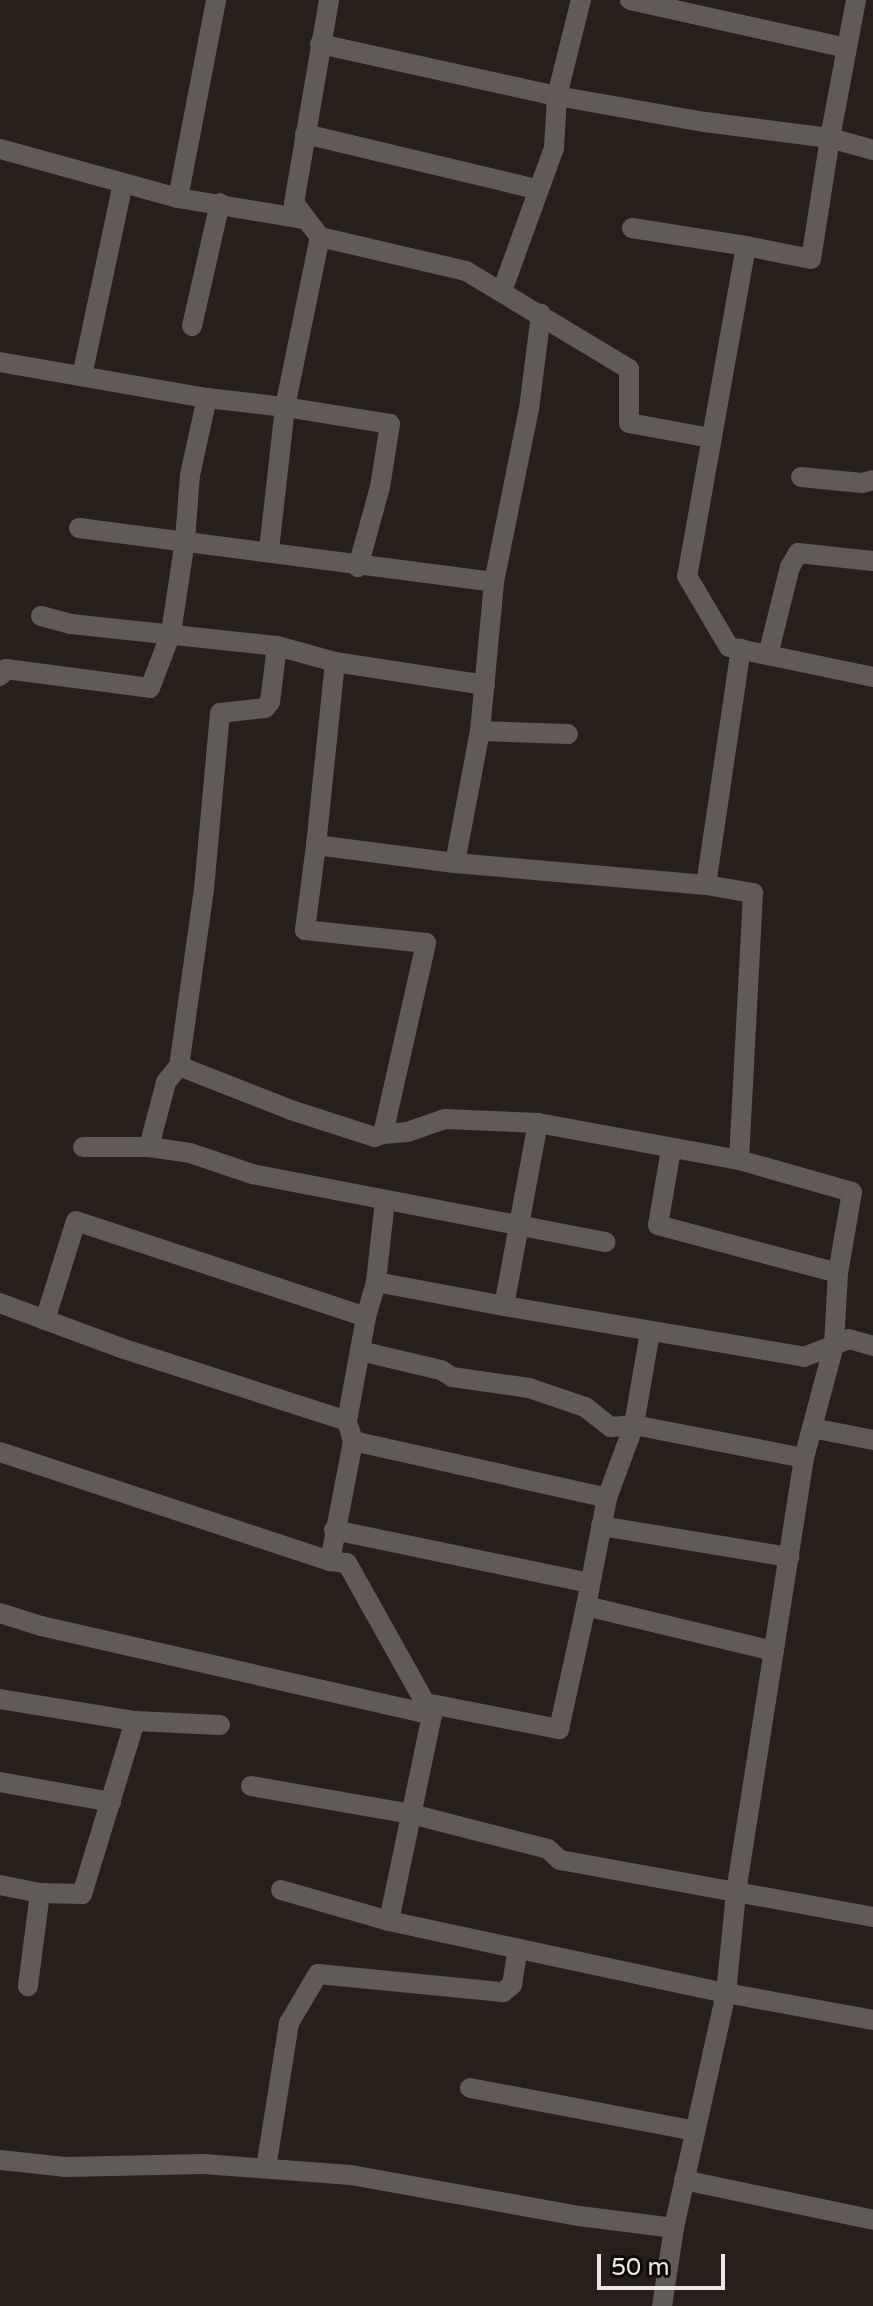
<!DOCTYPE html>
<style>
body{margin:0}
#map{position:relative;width:873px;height:2306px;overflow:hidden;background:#27201a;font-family:"Varela Round",sans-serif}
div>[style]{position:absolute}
.minor>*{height:20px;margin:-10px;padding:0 10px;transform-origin:10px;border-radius:10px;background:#605a59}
span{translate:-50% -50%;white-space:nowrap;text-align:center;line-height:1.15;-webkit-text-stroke:6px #0e0a08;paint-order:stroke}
.scale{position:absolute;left:597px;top:2254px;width:128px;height:36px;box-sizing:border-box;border:4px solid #eee9e5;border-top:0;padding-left:10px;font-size:24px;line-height:28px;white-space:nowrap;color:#eee9e5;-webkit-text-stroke:6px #0e0a08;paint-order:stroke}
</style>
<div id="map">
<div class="minor">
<div style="left:630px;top:0;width:221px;rotate:12.5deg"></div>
<div style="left:856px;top:0;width:140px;rotate:100.7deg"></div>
<div style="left:830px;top:138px;width:45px;rotate:15.6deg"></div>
<div style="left:320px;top:44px;width:243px;rotate:12.4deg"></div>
<div style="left:557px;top:96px;width:150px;rotate:10deg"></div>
<div style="left:705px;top:122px;width:126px;rotate:7.3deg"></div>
<div style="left:830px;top:138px;width:122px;rotate:98.9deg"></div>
<div style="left:811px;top:259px;width:66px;rotate:-168.7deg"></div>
<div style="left:746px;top:246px;width:335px;rotate:100.1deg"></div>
<div style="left:687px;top:576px;width:82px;rotate:59.4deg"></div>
<div style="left:729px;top:647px;width:147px;rotate:11.8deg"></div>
<div style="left:305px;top:134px;width:237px;rotate:13.4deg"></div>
<div style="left:0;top:149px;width:185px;rotate:15.4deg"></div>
<div style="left:178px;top:198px;width:128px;rotate:9.5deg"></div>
<div style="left:178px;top:198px;width:202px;rotate:-79.1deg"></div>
<div style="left:632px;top:228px;width:115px;rotate:9deg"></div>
<div style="left:320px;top:237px;width:150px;rotate:13.1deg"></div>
<div style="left:466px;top:271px;width:190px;rotate:31deg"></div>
<div style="left:629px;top:369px;width:54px;rotate:90deg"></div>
<div style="left:629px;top:423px;width:83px;rotate:10.4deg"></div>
<div style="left:502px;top:291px;width:152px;rotate:-70deg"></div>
<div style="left:554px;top:148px;width:52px;rotate:-86.7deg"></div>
<div style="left:557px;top:96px;width:99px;rotate:-76deg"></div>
<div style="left:192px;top:326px;width:126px;rotate:-77.2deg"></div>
<div style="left:0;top:362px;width:210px;rotate:9.9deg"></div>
<div style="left:207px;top:398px;width:79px;rotate:6.6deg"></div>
<div style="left:285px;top:407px;width:174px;rotate:-78.4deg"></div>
<div style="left:320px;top:237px;width:43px;rotate:-127.4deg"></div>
<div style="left:294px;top:203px;width:206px;rotate:-80.2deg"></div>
<div style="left:82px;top:376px;width:197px;rotate:-78deg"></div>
<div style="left:801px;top:477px;width:61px;rotate:5.6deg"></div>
<div style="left:862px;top:483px;width:11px;rotate:-15deg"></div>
<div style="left:79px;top:528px;width:418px;rotate:7.4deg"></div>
<div style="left:269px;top:550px;width:144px;rotate:-83.6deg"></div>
<div style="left:285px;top:407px;width:106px;rotate:9.2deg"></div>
<div style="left:390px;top:424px;width:64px;rotate:99deg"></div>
<div style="left:380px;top:487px;width:83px;rotate:105.4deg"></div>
<div style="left:41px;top:616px;width:31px;rotate:15deg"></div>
<div style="left:71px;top:624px;width:207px;rotate:6.1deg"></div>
<div style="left:277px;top:646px;width:60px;rotate:15.4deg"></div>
<div style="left:277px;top:646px;width:56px;rotate:97.1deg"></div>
<div style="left:270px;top:702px;width:8px;rotate:130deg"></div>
<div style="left:265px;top:708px;width:45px;rotate:173.7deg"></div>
<div style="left:220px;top:713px;width:177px;rotate:95.2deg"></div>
<div style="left:204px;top:889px;width:179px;rotate:98deg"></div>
<div style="left:179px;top:1066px;width:120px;rotate:21.4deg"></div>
<div style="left:291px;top:1110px;width:88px;rotate:17.8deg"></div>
<div style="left:375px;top:1137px;width:9px;rotate:-21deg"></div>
<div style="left:383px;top:1134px;width:196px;rotate:-77.3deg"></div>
<div style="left:426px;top:943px;width:122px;rotate:-173.9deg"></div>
<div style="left:305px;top:930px;width:86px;rotate:-82.6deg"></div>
<div style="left:768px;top:655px;width:91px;rotate:-76deg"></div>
<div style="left:790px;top:567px;width:16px;rotate:-60deg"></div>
<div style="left:798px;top:553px;width:75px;rotate:6.1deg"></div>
<div style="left:0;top:676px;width:9px;rotate:-49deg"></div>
<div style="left:6px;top:669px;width:145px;rotate:7.5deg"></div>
<div style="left:150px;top:688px;width:59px;rotate:-69.1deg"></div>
<div style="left:171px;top:633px;width:94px;rotate:-81.4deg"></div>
<div style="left:185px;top:540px;width:65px;rotate:-85.6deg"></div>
<div style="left:190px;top:475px;width:79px;rotate:-77.6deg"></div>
<div style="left:485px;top:685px;width:152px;rotate:-171.3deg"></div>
<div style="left:335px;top:662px;width:184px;rotate:95.9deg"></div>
<div style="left:316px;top:845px;width:140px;rotate:7.4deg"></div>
<div style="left:455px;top:863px;width:134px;rotate:-79.3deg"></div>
<div style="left:480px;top:731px;width:150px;rotate:-84.6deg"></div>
<div style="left:494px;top:582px;width:177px;rotate:-78.6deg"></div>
<div style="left:529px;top:409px;width:96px;rotate:-82.8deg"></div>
<div style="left:480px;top:731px;width:88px;rotate:2deg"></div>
<div style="left:455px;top:863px;width:252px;rotate:5deg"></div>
<div style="left:706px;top:885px;width:48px;rotate:9.7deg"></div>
<div style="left:753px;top:893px;width:267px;rotate:93deg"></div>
<div style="left:706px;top:885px;width:239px;rotate:-81.6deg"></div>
<div style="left:538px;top:1123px;width:204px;rotate:10.4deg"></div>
<div style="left:739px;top:1160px;width:117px;rotate:15.8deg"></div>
<div style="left:852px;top:1192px;width:82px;rotate:99.8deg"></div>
<div style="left:838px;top:1273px;width:186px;rotate:-165.1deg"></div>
<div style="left:658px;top:1225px;width:76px;rotate:-80.2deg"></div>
<div style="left:83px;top:1147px;width:66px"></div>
<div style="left:149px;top:1147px;width:41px;rotate:8.3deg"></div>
<div style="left:190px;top:1153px;width:65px;rotate:18.7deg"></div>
<div style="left:252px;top:1174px;width:360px;rotate:10.9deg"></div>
<div style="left:149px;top:1147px;width:67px;rotate:-75.3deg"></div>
<div style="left:166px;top:1082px;width:21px;rotate:-51deg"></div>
<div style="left:838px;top:1273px;width:72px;rotate:93.2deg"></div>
<div style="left:834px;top:1345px;width:117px;rotate:104.9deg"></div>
<div style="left:804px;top:1458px;width:440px;rotate:98.9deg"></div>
<div style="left:736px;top:1893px;width:100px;rotate:95.7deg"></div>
<div style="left:726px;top:1993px;width:149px;rotate:10.4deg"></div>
<div style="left:376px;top:1282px;width:82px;rotate:-83.7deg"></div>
<div style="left:0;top:1303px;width:129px;rotate:20.4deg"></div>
<div style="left:121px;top:1348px;width:237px;rotate:17.9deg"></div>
<div style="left:347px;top:1421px;width:106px;rotate:-79.6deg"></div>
<div style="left:366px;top:1317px;width:305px;rotate:-161.7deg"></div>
<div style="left:76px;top:1221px;width:104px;rotate:107.4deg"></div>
<div style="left:504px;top:1306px;width:304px;rotate:9.6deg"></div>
<div style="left:804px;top:1357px;width:48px;rotate:-21.8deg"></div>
<div style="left:849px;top:1339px;width:25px;rotate:16deg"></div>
<div style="left:366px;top:1317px;width:36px;rotate:-74deg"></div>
<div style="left:376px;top:1282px;width:130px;rotate:10.6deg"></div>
<div style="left:504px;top:1306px;width:186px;rotate:-79.5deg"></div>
<div style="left:538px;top:1123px;width:93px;rotate:-177.5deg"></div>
<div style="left:445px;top:1119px;width:40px;rotate:161.1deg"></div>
<div style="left:407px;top:1132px;width:24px;rotate:175deg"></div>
<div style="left:650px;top:1332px;width:94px;rotate:99.8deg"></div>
<div style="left:634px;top:1425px;width:78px;rotate:110.3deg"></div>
<div style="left:607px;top:1498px;width:110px;rotate:101deg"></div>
<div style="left:586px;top:1606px;width:193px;rotate:13.5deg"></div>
<div style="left:360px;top:1351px;width:83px;rotate:13.2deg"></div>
<div style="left:441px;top:1370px;width:13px;rotate:32deg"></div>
<div style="left:452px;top:1377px;width:78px;rotate:8.1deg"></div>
<div style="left:529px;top:1388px;width:59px;rotate:18.7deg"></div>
<div style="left:585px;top:1407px;width:33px;rotate:38deg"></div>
<div style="left:611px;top:1427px;width:23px;rotate:-5deg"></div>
<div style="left:634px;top:1425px;width:173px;rotate:11deg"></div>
<div style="left:812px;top:1428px;width:62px;rotate:11.1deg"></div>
<div style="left:353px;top:1441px;width:260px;rotate:12.6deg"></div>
<div style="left:0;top:1452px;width:348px;rotate:18.3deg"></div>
<div style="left:330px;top:1561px;width:17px;rotate:7deg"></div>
<div style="left:347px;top:1563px;width:174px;rotate:60.8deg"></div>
<div style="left:432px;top:1715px;width:210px;rotate:101.8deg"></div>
<div style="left:389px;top:1921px;width:345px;rotate:12.1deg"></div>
<div style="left:726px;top:1993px;width:241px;rotate:102.5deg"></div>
<div style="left:674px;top:2228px;width:79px;rotate:98.7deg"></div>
<div style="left:601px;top:1526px;width:191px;rotate:9.4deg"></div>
<div style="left:334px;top:1530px;width:261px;rotate:11.7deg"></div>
<div style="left:330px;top:1561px;width:122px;rotate:-79.1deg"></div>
<div style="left:353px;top:1441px;width:14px;rotate:-107deg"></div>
<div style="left:0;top:1613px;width:43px;rotate:17.6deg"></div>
<div style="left:41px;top:1626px;width:401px;rotate:12.8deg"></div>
<div style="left:0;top:1699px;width:137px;rotate:9.3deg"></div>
<div style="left:135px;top:1721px;width:181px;rotate:107deg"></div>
<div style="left:82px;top:1894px;width:42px;rotate:-178.6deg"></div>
<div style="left:426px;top:1703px;width:136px;rotate:11.1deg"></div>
<div style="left:559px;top:1729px;width:126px;rotate:-77.6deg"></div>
<div style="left:135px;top:1721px;width:85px;rotate:2.7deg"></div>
<div style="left:0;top:1782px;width:113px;rotate:10.2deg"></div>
<div style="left:251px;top:1786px;width:162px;rotate:9.9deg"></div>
<div style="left:411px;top:1814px;width:141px;rotate:14.3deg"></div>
<div style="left:548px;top:1849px;width:16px;rotate:43deg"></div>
<div style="left:560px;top:1860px;width:318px;rotate:10.3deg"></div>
<div style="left:0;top:1885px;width:41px;rotate:11.3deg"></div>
<div style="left:40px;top:1893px;width:94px;rotate:97.4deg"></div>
<div style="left:281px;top:1890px;width:112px;rotate:16deg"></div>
<div style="left:470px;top:2088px;width:229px;rotate:10.8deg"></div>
<div style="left:0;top:2160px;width:65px;rotate:6.1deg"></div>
<div style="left:65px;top:2167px;width:139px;rotate:-1.2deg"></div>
<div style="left:204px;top:2164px;width:147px;rotate:4.3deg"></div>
<div style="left:351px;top:2175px;width:232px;rotate:10.2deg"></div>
<div style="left:579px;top:2216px;width:96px;rotate:7.2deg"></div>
<div style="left:266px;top:2168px;width:147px;rotate:-81deg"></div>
<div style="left:289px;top:2023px;width:57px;rotate:-59.4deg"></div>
<div style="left:318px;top:1974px;width:186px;rotate:5.6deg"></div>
<div style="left:503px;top:1992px;width:11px;rotate:-38deg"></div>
<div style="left:512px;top:1985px;width:37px;rotate:-81deg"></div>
<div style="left:684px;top:2180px;width:193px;rotate:11.9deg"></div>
</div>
<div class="scale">50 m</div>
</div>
